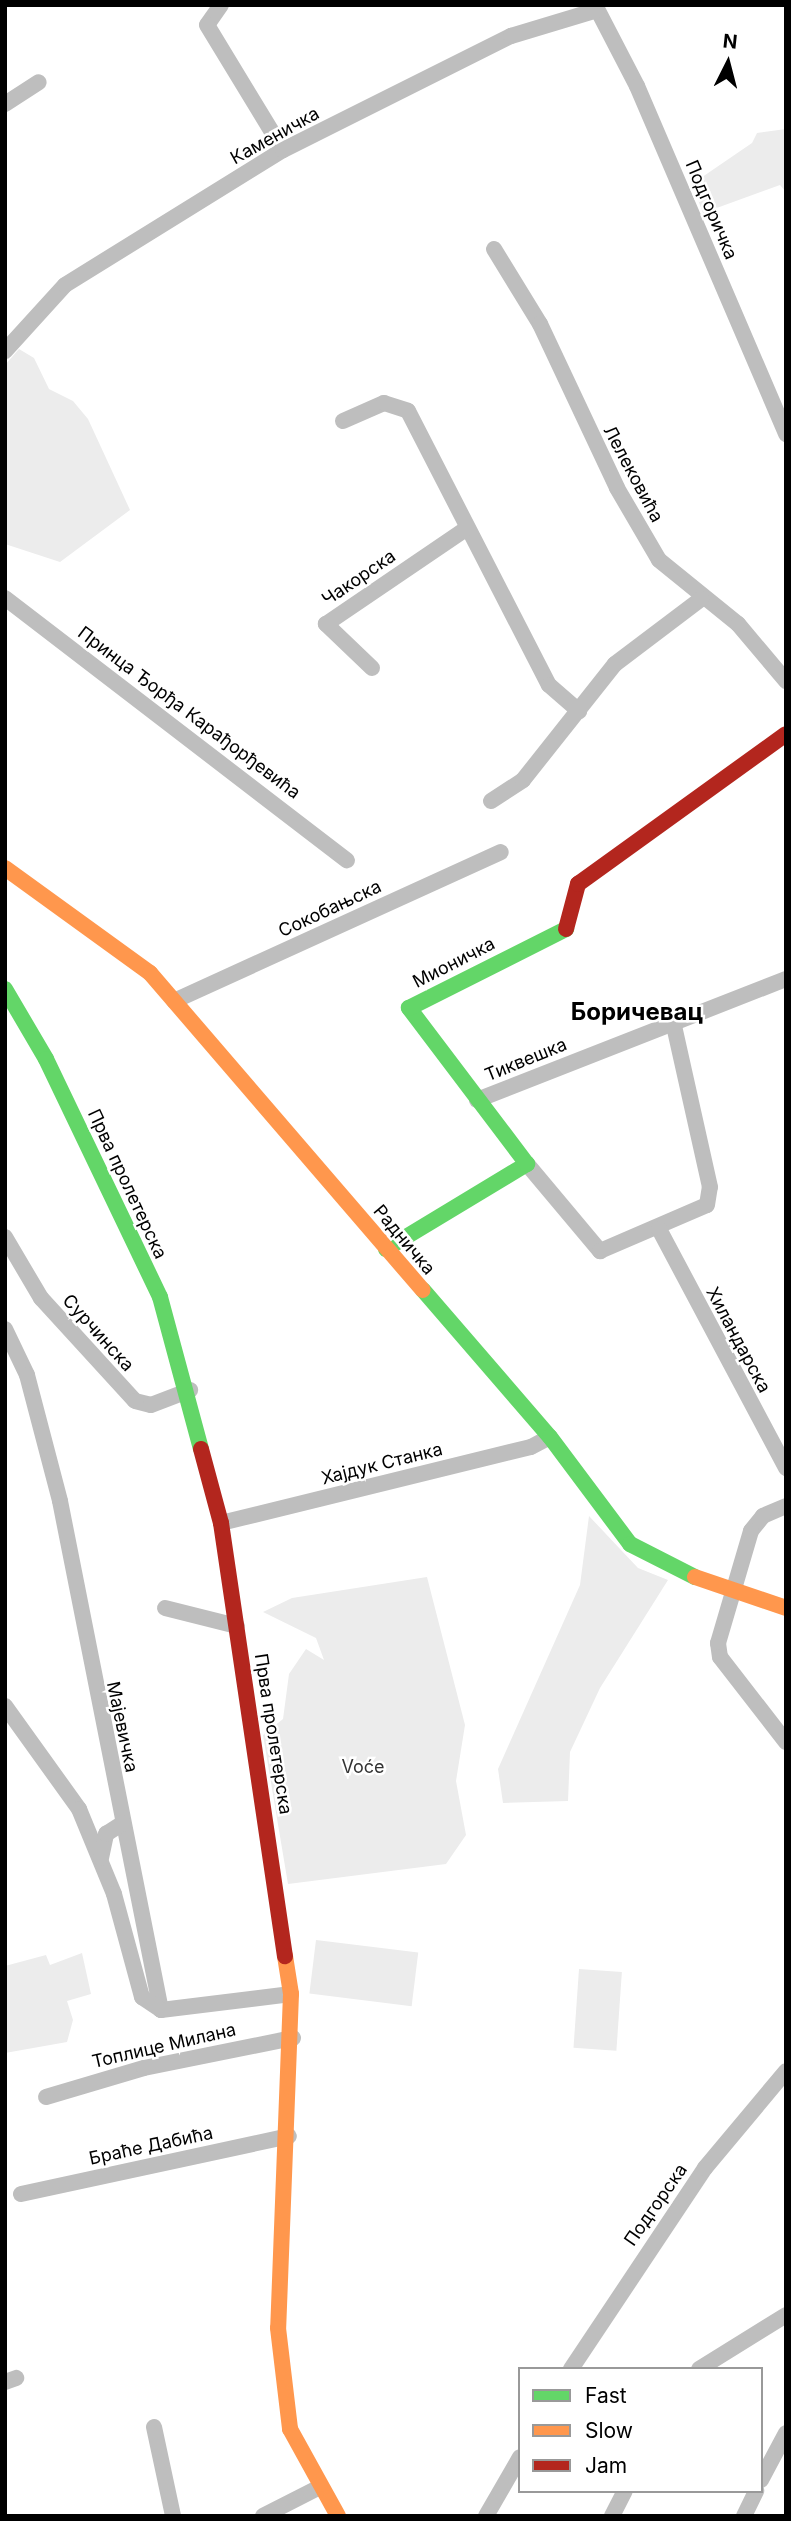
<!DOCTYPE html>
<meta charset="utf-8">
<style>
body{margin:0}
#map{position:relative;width:791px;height:2521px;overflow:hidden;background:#fff;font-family:Inter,sans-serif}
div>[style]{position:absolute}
.green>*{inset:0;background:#ececec;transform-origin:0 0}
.street>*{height:16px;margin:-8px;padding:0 8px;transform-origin:8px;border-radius:8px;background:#bebebe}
.fast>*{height:16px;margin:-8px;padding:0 8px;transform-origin:8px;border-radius:8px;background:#63d668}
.slow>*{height:16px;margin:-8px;padding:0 8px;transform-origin:8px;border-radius:8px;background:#ff974d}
.jam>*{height:16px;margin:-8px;padding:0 8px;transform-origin:8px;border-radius:8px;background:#b3261e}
span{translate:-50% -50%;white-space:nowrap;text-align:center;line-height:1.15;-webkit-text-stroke:5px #fff;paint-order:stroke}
.street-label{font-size:18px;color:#000}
.park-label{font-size:18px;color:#333}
.district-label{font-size:24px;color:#000;font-weight:700}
.frame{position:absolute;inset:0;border:7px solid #000;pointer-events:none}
.legend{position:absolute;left:518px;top:2367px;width:245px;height:126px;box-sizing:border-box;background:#fff;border:2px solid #999;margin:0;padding:9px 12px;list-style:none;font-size:21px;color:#000}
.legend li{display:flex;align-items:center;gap:14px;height:35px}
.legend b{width:35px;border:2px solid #999}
.north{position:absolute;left:693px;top:28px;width:70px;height:70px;-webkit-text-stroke:5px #fff;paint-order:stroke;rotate:6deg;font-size:19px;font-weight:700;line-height:28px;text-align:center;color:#000}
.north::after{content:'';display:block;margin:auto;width:24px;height:32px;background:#000;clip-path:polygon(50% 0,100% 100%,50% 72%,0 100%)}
</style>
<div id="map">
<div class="green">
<div style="clip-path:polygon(786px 129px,786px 192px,780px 185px,703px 213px,692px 184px,752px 143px,757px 133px)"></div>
<div style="clip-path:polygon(19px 349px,34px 358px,49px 389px,73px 401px,88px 419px,130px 510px,60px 562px,5px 544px,5px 365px)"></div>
<div style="clip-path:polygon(589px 1516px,638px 1568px,668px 1580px,600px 1688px,570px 1752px,568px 1801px,503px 1803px,498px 1769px,580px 1585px)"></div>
<div style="clip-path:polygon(427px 1577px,465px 1725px,456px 1781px,466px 1835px,446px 1864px,288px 1884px,263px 1735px,283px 1719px,289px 1674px,306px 1649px,324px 1660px,316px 1638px,263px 1612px,292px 1598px)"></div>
<div style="left:316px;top:1940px;width:103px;height:54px;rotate:7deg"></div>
<div style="clip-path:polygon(82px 1953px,91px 1994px,67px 2001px,73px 2020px,67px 2042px,5px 2053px,5px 1966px,46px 1955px,50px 1965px)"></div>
<div style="left:579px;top:1969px;width:43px;height:79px;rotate:4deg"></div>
</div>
<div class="street">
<div style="left:221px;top:5px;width:24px;rotate:125deg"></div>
<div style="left:207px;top:25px;width:146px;rotate:58.7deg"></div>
<div style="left:595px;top:5px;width:91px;rotate:62.6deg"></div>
<div style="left:637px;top:86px;width:379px;rotate:66.8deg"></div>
<div style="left:5px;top:104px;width:40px;rotate:-32.9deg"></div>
<div style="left:494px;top:249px;width:88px;rotate:58.5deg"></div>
<div style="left:540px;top:324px;width:181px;rotate:64.8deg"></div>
<div style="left:617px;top:488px;width:83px;rotate:59.7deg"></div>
<div style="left:659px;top:560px;width:102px;rotate:39deg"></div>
<div style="left:738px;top:624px;width:75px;rotate:49.9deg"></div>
<div style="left:5px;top:351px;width:89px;rotate:-47.7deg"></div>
<div style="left:65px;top:285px;width:256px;rotate:-31.8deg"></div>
<div style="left:283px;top:150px;width:255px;rotate:-26.6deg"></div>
<div style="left:511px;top:36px;width:90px;rotate:-16.8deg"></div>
<div style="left:343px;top:421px;width:45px;rotate:-23.7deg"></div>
<div style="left:384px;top:403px;width:25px;rotate:18deg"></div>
<div style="left:408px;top:411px;width:308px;rotate:62.8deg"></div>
<div style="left:549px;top:685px;width:40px;rotate:41deg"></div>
<div style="left:5px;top:598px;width:431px;rotate:37.5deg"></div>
<div style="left:372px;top:668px;width:64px;rotate:-136.3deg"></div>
<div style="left:326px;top:624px;width:171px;rotate:-34.2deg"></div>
<div style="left:491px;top:801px;width:38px;rotate:-33deg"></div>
<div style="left:523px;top:780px;width:148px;rotate:-51.6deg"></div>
<div style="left:615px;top:664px;width:108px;rotate:-37.1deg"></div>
<div style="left:174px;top:1001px;width:359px;rotate:-24.5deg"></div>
<div style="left:477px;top:1100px;width:332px;rotate:-21.4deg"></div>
<div style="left:527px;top:1164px;width:114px;rotate:50deg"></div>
<div style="left:600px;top:1251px;width:116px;rotate:-23.3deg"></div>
<div style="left:707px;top:1205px;width:18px;rotate:-81deg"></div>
<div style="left:710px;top:1187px;width:170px;rotate:-102.6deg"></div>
<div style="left:659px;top:1229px;width:271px;rotate:62deg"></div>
<div style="left:5px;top:1237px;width:71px;rotate:59.5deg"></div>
<div style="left:41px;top:1298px;width:139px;rotate:47.6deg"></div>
<div style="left:135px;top:1401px;width:16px;rotate:14deg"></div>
<div style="left:151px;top:1405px;width:42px;rotate:-21deg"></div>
<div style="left:5px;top:1329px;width:51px;rotate:64.4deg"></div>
<div style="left:27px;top:1375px;width:130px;rotate:75.3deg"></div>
<div style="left:60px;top:1501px;width:519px;rotate:78.78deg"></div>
<div style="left:161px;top:2010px;width:131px;rotate:-7deg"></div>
<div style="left:786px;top:1506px;width:25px;rotate:157deg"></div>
<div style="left:763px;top:1516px;width:19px;rotate:129deg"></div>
<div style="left:751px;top:1531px;width:117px;rotate:106.4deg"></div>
<div style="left:718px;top:1643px;width:14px;rotate:82deg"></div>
<div style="left:720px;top:1657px;width:108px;rotate:52.2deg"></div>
<div style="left:221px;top:1523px;width:319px;rotate:-13.8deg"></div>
<div style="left:531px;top:1447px;width:21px;rotate:-28deg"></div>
<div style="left:165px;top:1608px;width:74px;rotate:14deg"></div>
<div style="left:5px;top:1706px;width:127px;rotate:54.3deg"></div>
<div style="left:79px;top:1809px;width:92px;rotate:67.6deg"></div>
<div style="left:114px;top:1894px;width:107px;rotate:74.8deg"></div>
<div style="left:142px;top:1997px;width:23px;rotate:34deg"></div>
<div style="left:101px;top:1858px;width:25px;rotate:-78deg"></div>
<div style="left:106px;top:1834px;width:20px;rotate:-33deg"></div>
<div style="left:46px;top:2097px;width:102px;rotate:-16.5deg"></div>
<div style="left:144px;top:2068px;width:152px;rotate:-11.4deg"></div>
<div style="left:21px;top:2194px;width:274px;rotate:-12.2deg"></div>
<div style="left:571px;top:2369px;width:242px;rotate:-56.3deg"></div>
<div style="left:705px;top:2168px;width:126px;rotate:-50.1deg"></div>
<div style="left:699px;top:2369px;width:102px;rotate:-31.8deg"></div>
<div style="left:5px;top:2382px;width:12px;rotate:-20deg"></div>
<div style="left:154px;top:2427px;width:91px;rotate:77.9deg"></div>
<div style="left:761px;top:2480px;width:53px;rotate:-62deg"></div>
<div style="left:263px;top:2516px;width:64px;rotate:-27deg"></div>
<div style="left:486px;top:2516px;width:68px;rotate:-60deg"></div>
<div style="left:612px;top:2516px;width:28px;rotate:-63deg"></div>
<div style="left:744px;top:2516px;width:28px;rotate:-64deg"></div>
</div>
<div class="fast">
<div style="left:5px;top:989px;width:81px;rotate:59.6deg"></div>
<div style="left:46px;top:1059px;width:264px;rotate:64.4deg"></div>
<div style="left:160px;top:1297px;width:157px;rotate:74.9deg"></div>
<div style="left:386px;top:1249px;width:165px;rotate:-31.1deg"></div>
<div style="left:527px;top:1164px;width:196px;rotate:-127.1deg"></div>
<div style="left:409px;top:1008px;width:176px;rotate:-26.7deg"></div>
<div style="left:423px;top:1290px;width:194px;rotate:49.2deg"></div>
<div style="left:550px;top:1437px;width:134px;rotate:53.2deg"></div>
<div style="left:630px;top:1544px;width:73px;rotate:26.9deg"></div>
</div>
<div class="slow">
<div style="left:5px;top:868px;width:179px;rotate:35.9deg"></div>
<div style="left:150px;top:973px;width:418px;rotate:49.3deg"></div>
<div style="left:695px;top:1577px;width:96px;rotate:18.8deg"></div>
<div style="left:285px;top:1956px;width:38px;rotate:81deg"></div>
<div style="left:291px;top:1994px;width:334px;rotate:92.2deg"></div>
<div style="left:278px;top:2328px;width:102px;rotate:83.2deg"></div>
<div style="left:290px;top:2429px;width:99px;rotate:61.1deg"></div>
</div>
<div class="jam">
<div style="left:566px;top:929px;width:47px;rotate:-75.1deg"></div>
<div style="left:578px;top:884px;width:256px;rotate:-35.8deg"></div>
<div style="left:201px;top:1449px;width:77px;rotate:74.9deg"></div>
<div style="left:221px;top:1523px;width:438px;rotate:81.6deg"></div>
</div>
<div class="street-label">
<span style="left:275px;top:136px;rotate:-29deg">Каменичка</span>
<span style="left:711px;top:210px;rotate:67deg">Подгоричка</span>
<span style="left:633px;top:474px;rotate:62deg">Лелековића</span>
<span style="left:359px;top:578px;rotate:-34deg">Чакорска</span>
<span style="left:189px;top:713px;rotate:37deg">Принца Ђорђа Карађорђевића</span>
<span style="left:330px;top:909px;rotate:-25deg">Сокобањска</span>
<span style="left:454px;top:963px;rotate:-27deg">Мионичка</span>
<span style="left:526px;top:1060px;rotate:-22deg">Тиквешка</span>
<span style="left:127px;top:1184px;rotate:65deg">Прва пролетерска</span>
<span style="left:404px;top:1240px;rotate:50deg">Радничка</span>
<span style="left:98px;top:1333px;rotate:48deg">Сурчинска</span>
<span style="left:738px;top:1340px;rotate:62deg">Хиландарска</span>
<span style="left:382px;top:1464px;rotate:-14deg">Хајдук Станка</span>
<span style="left:122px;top:1727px;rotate:78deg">Мајевичка</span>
<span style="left:273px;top:1734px;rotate:81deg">Прва пролетерска</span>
<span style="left:164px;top:2046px;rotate:-13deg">Топлице Милана</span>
<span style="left:151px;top:2146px;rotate:-12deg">Браће Дабића</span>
<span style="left:656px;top:2205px;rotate:-55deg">Подгорска</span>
</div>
<div class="park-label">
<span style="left:363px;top:1767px">Voće</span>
</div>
<div class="district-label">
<span style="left:637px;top:1012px">Боричевац</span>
</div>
<div class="frame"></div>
<ul class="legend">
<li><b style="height:9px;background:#63d668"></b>Fast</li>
<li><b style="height:9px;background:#ff974d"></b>Slow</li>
<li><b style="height:9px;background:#b3261e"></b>Jam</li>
</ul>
<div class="north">N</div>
</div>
